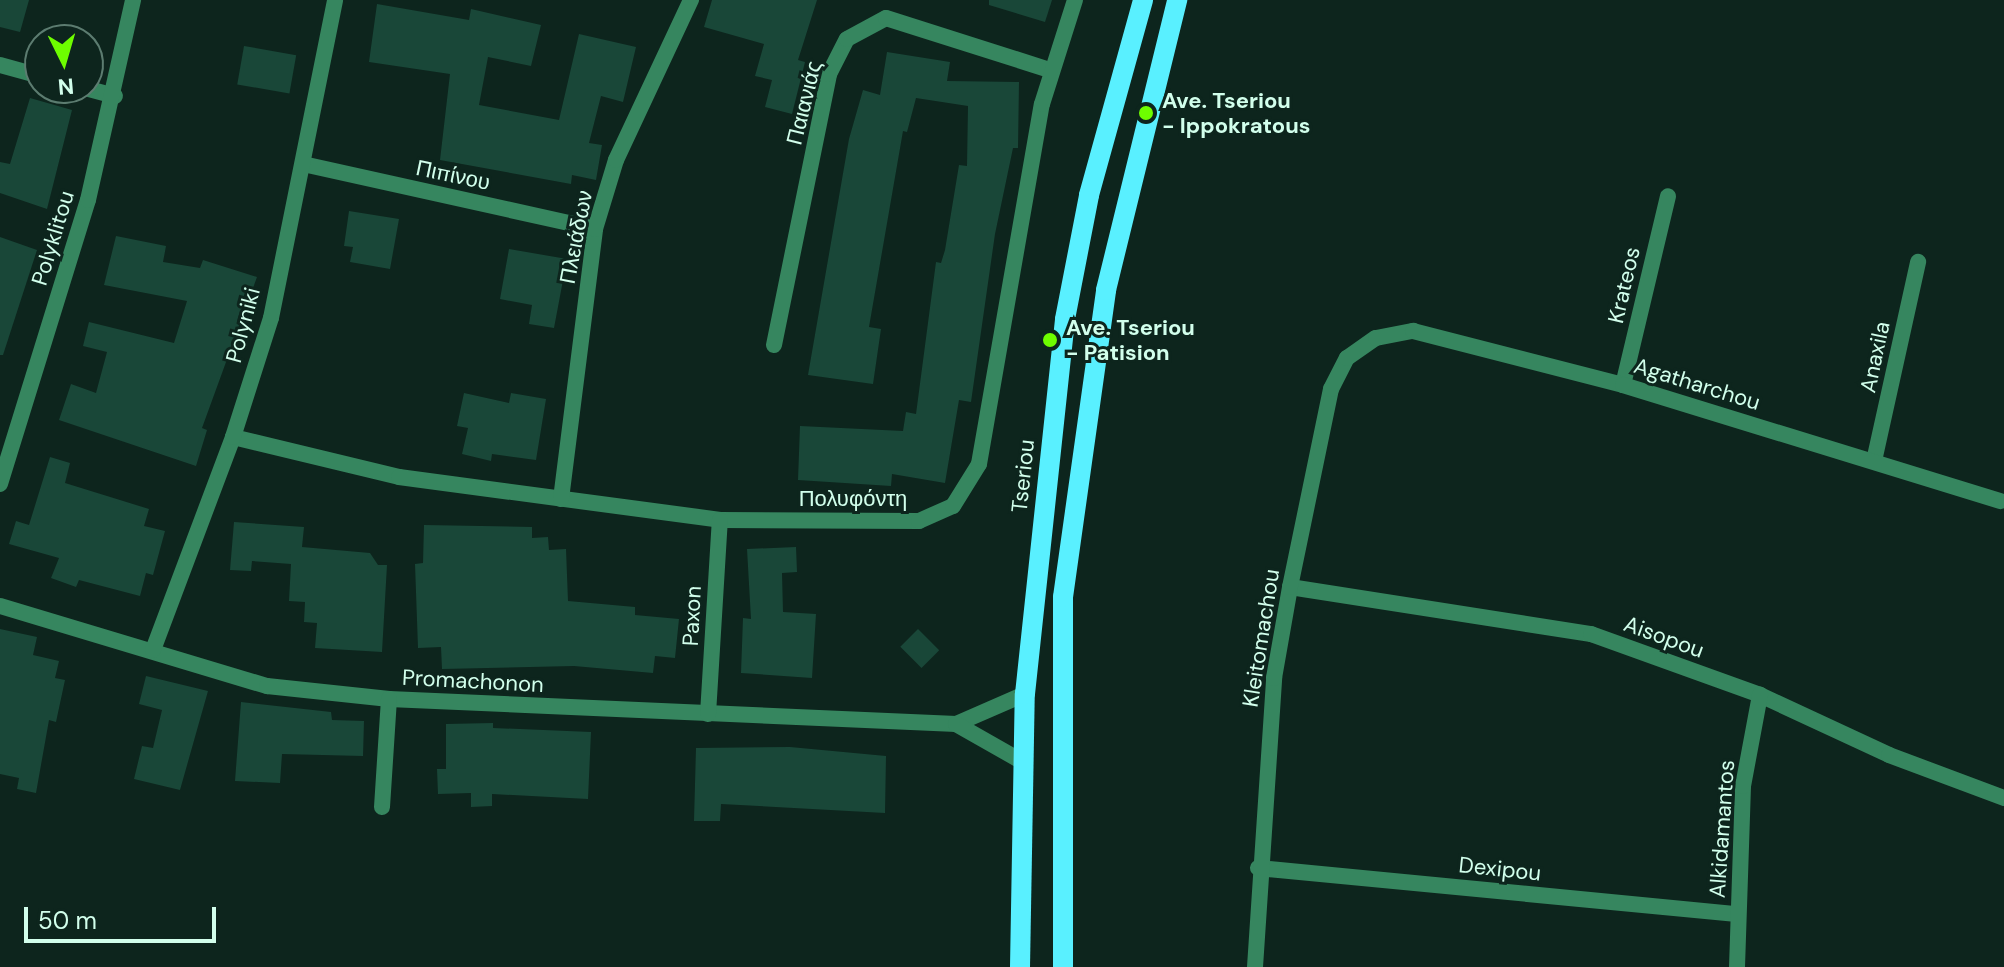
<!DOCTYPE html>
<meta charset="utf-8">
<style>
body{margin:0}
#map{position:relative;width:2004px;height:967px;overflow:hidden;background:#0d251d;font-family:"DM Sans",sans-serif}
div>[style]{position:absolute}
.building>*{inset:0;background:#194738;transform-origin:0 0}
.minor>*{height:16px;margin:-8px;padding:0 8px;transform-origin:8px;border-radius:8px;background:#36865f}
.primary>*{height:20px;margin:-10px;padding:0 10px;transform-origin:10px;border-radius:10px;background:#59f0ff}
.dots>*{width:22px;height:22px;translate:-50% -50%;box-sizing:border-box;border:4px solid #0d251d;border-radius:50%}
span{translate:-50% -50%;white-space:nowrap;text-align:center;line-height:1.15;-webkit-text-stroke:6px #0d251d;paint-order:stroke}
.poi-label{font-size:22px;color:#d2ffec;font-weight:700}
.left{translate:0 -50%;text-align:left}
.street-label{font-size:22px;color:#d2ffec}
.north{position:absolute;left:24px;top:24px;width:80px;height:80px;box-sizing:border-box;background:#0d251d;border:2px solid #5c7c70;border-radius:50%;rotate:175deg;font-size:22px;font-weight:700;line-height:32px;text-align:center;color:#d2ffec}
.north::after{content:'';display:block;margin:auto;width:28px;height:36px;background:#6efd00;clip-path:polygon(50% 0,100% 100%,50% 72%,0 100%)}
.scale{position:absolute;left:24px;top:907px;width:192px;height:36px;box-sizing:border-box;border:4px solid #d2ffec;border-top:0;padding-left:10px;font-size:24px;line-height:28px;white-space:nowrap;color:#d2ffec;-webkit-text-stroke:6px #0d251d;paint-order:stroke}
</style>
<div id="map">
<div class="building">
<div style="clip-path:polygon(0 0,29px 0,20px 32px,0 27px)"></div>
<div style="clip-path:polygon(712px 0,817px 0,798px 60px,805px 62px,792px 114px,765px 107px,772px 80px,755px 76px,764px 44px,704px 27px)"></div>
<div style="clip-path:polygon(989px 0,1052px 0,1045px 22px,989px 5px)"></div>
<div style="clip-path:polygon(377px 4px,469px 20px,471px 9px,541px 25px,531px 66px,488px 57px,479px 105px,559px 120px,579px 34px,636px 47px,623px 102px,601px 96px,589px 143px,602px 145px,596px 180px,572px 175px,571px 184px,440px 160px,450px 74px,369px 62px)"></div>
<div style="left:244px;top:46px;width:53px;height:39px;rotate:10deg"></div>
<div style="clip-path:polygon(887px 52px,950px 62px,947px 81px,1019px 82px,1018px 148px,1013px 148px,995px 234px,971px 402px,959px 400px,945px 483px,892px 474px,891px 486px,798px 480px,800px 426px,903px 431px,906px 412px,916px 414px,936px 262px,941px 263px,945px 250px,959px 165px,967px 166px,968px 106px,916px 98px,907px 132px,903px 131px,869px 327px,881px 329px,873px 384px,808px 375px,849px 139px,863px 90px,880px 95px)"></div>
<div style="clip-path:polygon(30px 98px,72px 110px,47px 209px,0 193px,0 162px,10px 164px)"></div>
<div style="clip-path:polygon(349px 211px,399px 219px,390px 269px,350px 262px,353px 247px,344px 246px)"></div>
<div style="clip-path:polygon(116px 236px,166px 246px,163px 262px,200px 268px,203px 260px,257px 277px,202px 428px,207px 430px,196px 466px,59px 420px,71px 384px,96px 393px,107px 352px,83px 346px,89px 322px,174px 343px,187px 301px,104px 285px)"></div>
<div style="clip-path:polygon(0 237px,37px 250px,3px 355px,0 355px)"></div>
<div style="clip-path:polygon(509px 249px,567px 259px,554px 328px,529px 324px,532px 305px,500px 299px)"></div>
<div style="clip-path:polygon(464px 393px,509px 403px,511px 393px,546px 399px,536px 460px,492px 454px,491px 461px,462px 454px,468px 428px,457px 426px)"></div>
<div style="clip-path:polygon(50px 457px,70px 463px,65px 483px,149px 509px,144px 526px,165px 531px,153px 575px,146px 573px,140px 596px,79px 580px,76px 587px,51px 578px,59px 558px,9px 544px,16px 521px,29px 525px)"></div>
<div style="clip-path:polygon(234px 522px,304px 527px,302px 547px,370px 553px,378px 565px,387px 565px,382px 652px,315px 648px,317px 623px,304px 622px,305px 602px,289px 601px,291px 564px,252px 561px,251px 571px,230px 570px)"></div>
<div style="clip-path:polygon(424px 525px,532px 527px,532px 538px,548px 537px,549px 550px,566px 549px,568px 601px,635px 607px,635px 615px,679px 619px,675px 658px,655px 656px,653px 673px,574px 666px,442px 669px,441px 647px,418px 648px,415px 564px,423px 563px)"></div>
<div style="clip-path:polygon(796px 547px,797px 572px,782px 573px,783px 612px,816px 614px,812px 678px,741px 673px,743px 618px,751px 619px,747px 549px)"></div>
<div style="clip-path:polygon(0 629px,37px 637px,33px 655px,59px 661px,55px 678px,65px 680px,56px 722px,49px 720px,36px 793px,17px 789px,19px 778px,0 774px)"></div>
<div style="left:918px;top:629px;width:30px;height:25px;rotate:45deg"></div>
<div style="clip-path:polygon(146px 676px,208px 691px,180px 790px,134px 779px,142px 746px,153px 748px,162px 710px,139px 704px)"></div>
<div style="clip-path:polygon(241px 702px,331px 712px,332px 720px,364px 721px,363px 756px,282px 754px,280px 783px,235px 781px)"></div>
<div style="clip-path:polygon(493px 723px,493px 728px,591px 732px,588px 799px,492px 794px,492px 806px,471px 807px,471px 793px,438px 794px,437px 769px,446px 769px,446px 724px)"></div>
<div style="clip-path:polygon(790px 747px,886px 756px,885px 813px,721px 804px,720px 821px,694px 821px,696px 748px)"></div>
</div>
<div class="minor">
<div style="left:0;top:65px;width:41px;rotate:15.4deg"></div>
<div style="left:85px;top:88px;width:31px;rotate:15deg"></div>
<div style="left:303px;top:164px;width:299px;rotate:12.5deg"></div>
<div style="left:774px;top:345px;width:277px;rotate:-78.5deg"></div>
<div style="left:829px;top:74px;width:39px;rotate:-63deg"></div>
<div style="left:847px;top:39px;width:44px;rotate:-28.3deg"></div>
<div style="left:886px;top:18px;width:172px;rotate:17.6deg"></div>
<div style="left:1623px;top:385px;width:194px;rotate:-76.6deg"></div>
<div style="left:233px;top:437px;width:171px;rotate:13.5deg"></div>
<div style="left:399px;top:477px;width:324px;rotate:7.6deg"></div>
<div style="left:720px;top:520px;width:199px;rotate:0.3deg"></div>
<div style="left:919px;top:521px;width:37px;rotate:-24deg"></div>
<div style="left:953px;top:506px;width:49px;rotate:-58.2deg"></div>
<div style="left:979px;top:464px;width:365px;rotate:-80.1deg"></div>
<div style="left:1042px;top:104px;width:109px;rotate:-72.4deg"></div>
<div style="left:1874px;top:461px;width:204px;rotate:-77.5deg"></div>
<div style="left:0;top:484px;width:297px;rotate:-72.8deg"></div>
<div style="left:88px;top:200px;width:205px;rotate:-77.3deg"></div>
<div style="left:561px;top:499px;width:272px;rotate:-82.8deg"></div>
<div style="left:595px;top:229px;width:72px;rotate:-73.1deg"></div>
<div style="left:616px;top:160px;width:177px;rotate:-64.9deg"></div>
<div style="left:1290px;top:587px;width:305px;rotate:8.9deg"></div>
<div style="left:1591px;top:634px;width:180px;rotate:19.8deg"></div>
<div style="left:1760px;top:695px;width:142px;rotate:24.9deg"></div>
<div style="left:1889px;top:755px;width:123px;rotate:20.5deg"></div>
<div style="left:0;top:606px;width:279px;rotate:16.7deg"></div>
<div style="left:267px;top:686px;width:123px;rotate:6.1deg"></div>
<div style="left:389px;top:699px;width:568px;rotate:2.52deg"></div>
<div style="left:956px;top:724px;width:75px;rotate:-23.5deg"></div>
<div style="left:153px;top:650px;width:228px;rotate:-69.4deg"></div>
<div style="left:233px;top:437px;width:125px;rotate:-72.3deg"></div>
<div style="left:271px;top:318px;width:324px;rotate:-78.6deg"></div>
<div style="left:708px;top:714px;width:194px;rotate:-86.5deg"></div>
<div style="left:956px;top:724px;width:77px;rotate:29.6deg"></div>
<div style="left:382px;top:807px;width:108px;rotate:-86.3deg"></div>
<div style="left:1258px;top:868px;width:481px;rotate:5.5deg"></div>
<div style="left:1255px;top:967px;width:290px;rotate:-86.2deg"></div>
<div style="left:1274px;top:678px;width:92px;rotate:-80deg"></div>
<div style="left:1290px;top:587px;width:202px;rotate:-78.3deg"></div>
<div style="left:1331px;top:389px;width:35px;rotate:-63deg"></div>
<div style="left:1347px;top:358px;width:35px;rotate:-35deg"></div>
<div style="left:1376px;top:338px;width:38px;rotate:-11deg"></div>
<div style="left:1413px;top:331px;width:217px;rotate:14.4deg"></div>
<div style="left:1623px;top:385px;width:395px;rotate:17.1deg"></div>
<div style="left:1737px;top:967px;width:181px;rotate:-88.1deg"></div>
<div style="left:1743px;top:786px;width:93px;rotate:-79.4deg"></div>
</div>
<div class="primary">
<div style="left:1020px;top:967px;width:273px;rotate:-89deg"></div>
<div style="left:1025px;top:694px;width:377px;rotate:-83.9deg"></div>
<div style="left:1065px;top:319px;width:126px;rotate:-79deg"></div>
<div style="left:1089px;top:195px;width:202px;rotate:-74.5deg"></div>
<div style="left:1063px;top:967px;width:370px;rotate:-90deg"></div>
<div style="left:1063px;top:597px;width:310px;rotate:-82deg"></div>
<div style="left:1106px;top:290px;width:299px;rotate:-76.2deg"></div>
</div>
<div class="dots">
<div style="left:1146px;top:113px;background:#6efd00"></div>
<div style="left:1050px;top:340px;background:#6efd00"></div>
</div>
<div class="poi-label">
<span class="left" style="left:1162px;top:113px">Ave. Tseriou<br>- Ippokratous</span>
<span class="left" style="left:1066px;top:340px">Ave. Tseriou<br>- Patision</span>
</div>
<div class="street-label">
<span style="left:804px;top:103px;rotate:-76deg">Παιανιάς</span>
<span style="left:453px;top:175px;rotate:12deg">Πιπίνου</span>
<span style="left:576px;top:237px;rotate:-79deg">Πλειάδων</span>
<span style="left:53px;top:238px;rotate:-73deg">Polyklitou</span>
<span style="left:1624px;top:285px;rotate:-77deg">Krateos</span>
<span style="left:243px;top:325px;rotate:-75deg">Polyniki</span>
<span style="left:1875px;top:357px;rotate:-78deg">Anaxila</span>
<span style="left:1697px;top:384px;rotate:17deg">Agatharchou</span>
<span style="left:1023px;top:476px;rotate:-84deg">Tseriou</span>
<span style="left:853px;top:499px">Πολυφόντη</span>
<span style="left:692px;top:616px;rotate:-87deg">Paxon</span>
<span style="left:1664px;top:637px;rotate:20deg">Aisopou</span>
<span style="left:1261px;top:638px;rotate:-81deg">Kleitomachou</span>
<span style="left:473px;top:681px;rotate:3deg">Promachonon</span>
<span style="left:1722px;top:829px;rotate:-86deg">Alkidamantos</span>
<span style="left:1500px;top:869px;rotate:6deg">Dexipou</span>
</div>
<div class="north">N</div>
<div class="scale">50 m</div>
</div>
